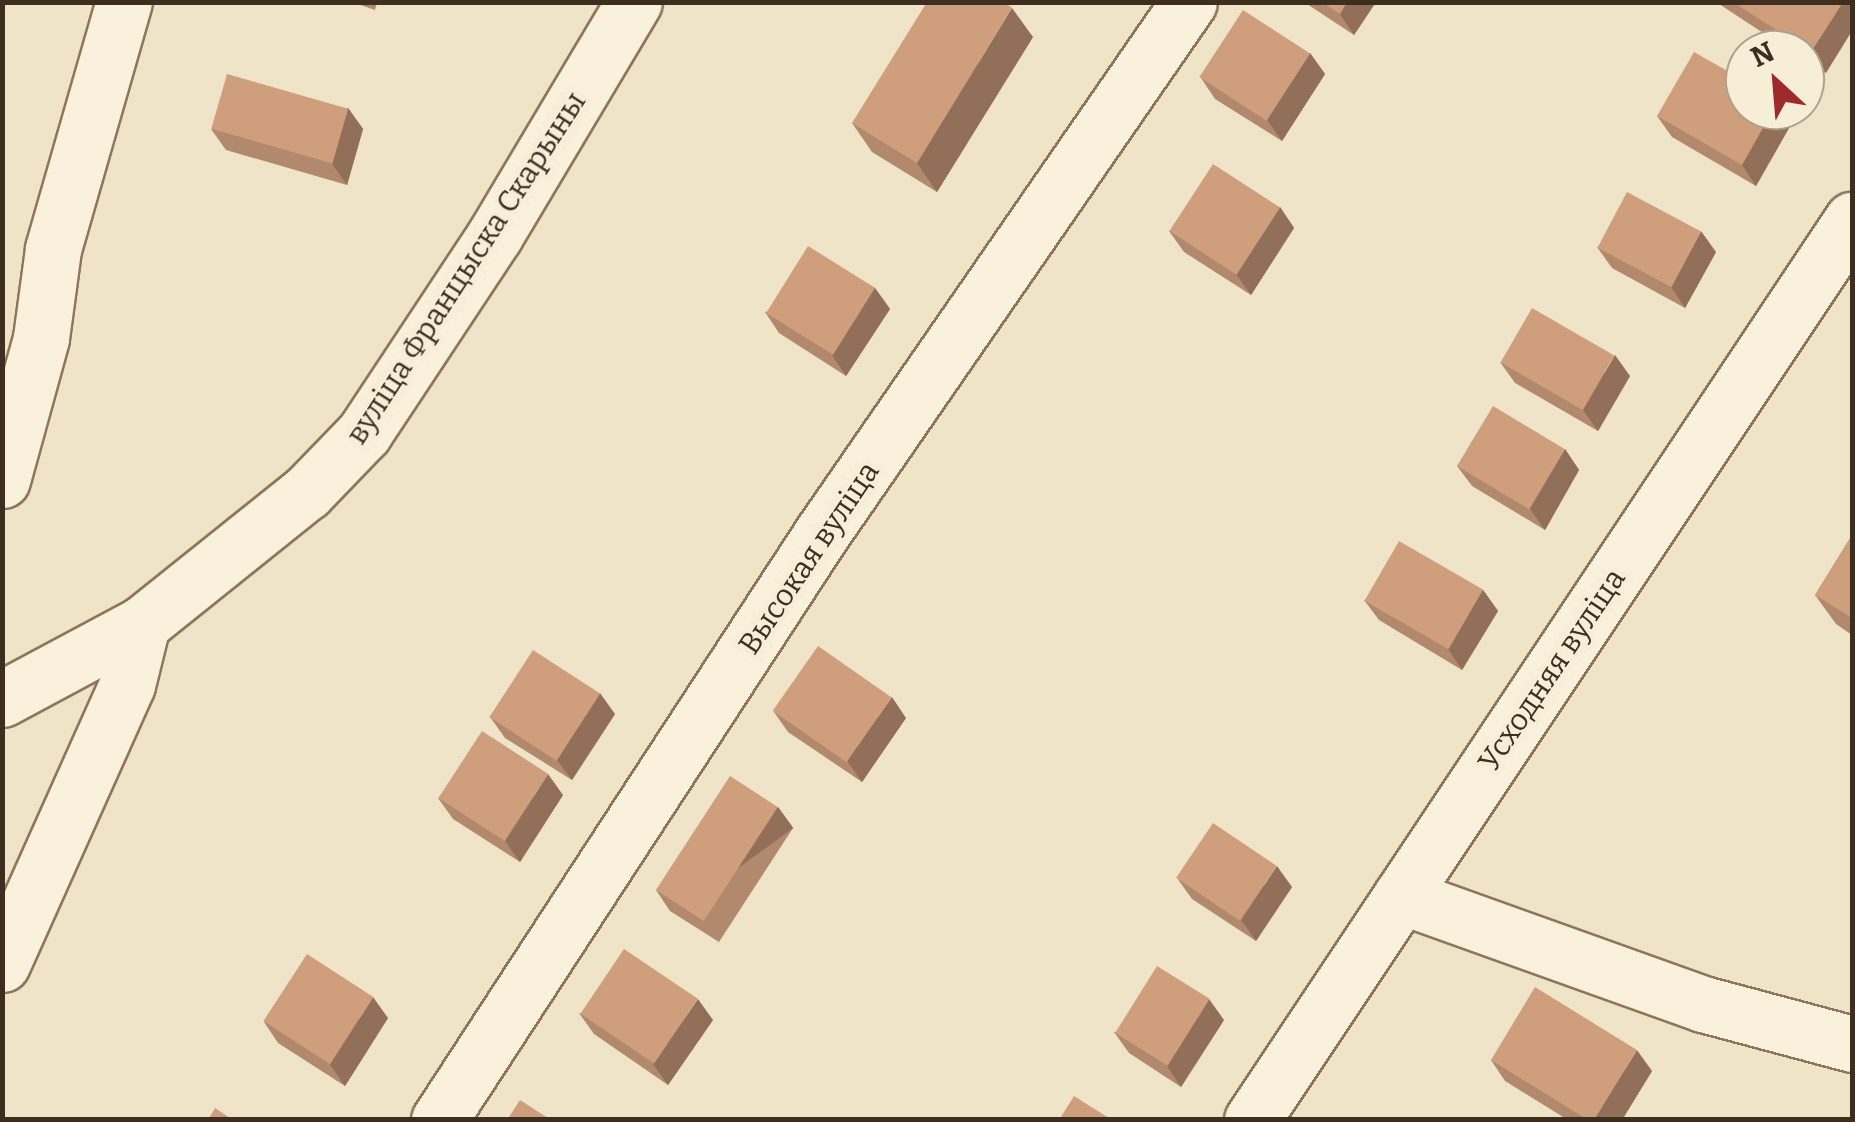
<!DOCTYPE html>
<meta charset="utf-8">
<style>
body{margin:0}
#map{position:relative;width:1855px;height:1122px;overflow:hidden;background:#f0e4c8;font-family:Bitter,serif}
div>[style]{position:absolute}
.roads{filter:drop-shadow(2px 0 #8d765c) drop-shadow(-2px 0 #8d765c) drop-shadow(0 2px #8d765c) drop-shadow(0 -2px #8d765c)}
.street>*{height:55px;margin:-27.5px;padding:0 27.5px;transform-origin:27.5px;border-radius:27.5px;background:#faf1dc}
.wall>*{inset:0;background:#b2896c}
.shaded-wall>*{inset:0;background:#916f58;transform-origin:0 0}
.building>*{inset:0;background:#cf9f7d;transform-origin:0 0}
span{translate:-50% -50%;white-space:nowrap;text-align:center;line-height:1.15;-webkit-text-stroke:9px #f7eed8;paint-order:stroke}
.street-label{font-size:30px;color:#3d2e20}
.frame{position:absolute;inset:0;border:5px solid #3d2e20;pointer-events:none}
.north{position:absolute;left:1725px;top:30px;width:100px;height:100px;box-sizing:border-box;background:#f7eed8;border:2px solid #ada18e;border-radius:50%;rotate:334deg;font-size:28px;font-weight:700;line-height:40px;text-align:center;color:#3d2e20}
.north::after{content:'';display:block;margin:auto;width:35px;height:45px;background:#9e2a2b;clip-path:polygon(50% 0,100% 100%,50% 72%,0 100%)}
</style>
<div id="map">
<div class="roads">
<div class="street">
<div style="left:2px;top:480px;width:147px;rotate:-74.6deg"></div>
<div style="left:41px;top:338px;width:90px;rotate:-82.3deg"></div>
<div style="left:53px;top:249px;width:257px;rotate:-74deg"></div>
<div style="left:2px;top:699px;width:159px;rotate:-28.2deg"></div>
<div style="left:1401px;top:896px;width:321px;rotate:19.7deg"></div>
<div style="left:1703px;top:1004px;width:154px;rotate:15deg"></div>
<div style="left:2px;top:964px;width:306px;rotate:-65.9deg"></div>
<div style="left:127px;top:685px;width:63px;rotate:-76.2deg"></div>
<div style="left:142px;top:624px;width:211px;rotate:-38.7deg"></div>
<div style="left:307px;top:492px;width:82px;rotate:-46deg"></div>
<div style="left:364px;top:433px;width:237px;rotate:-56.5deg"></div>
<div style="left:495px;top:235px;width:271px;rotate:-59.2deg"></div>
<div style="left:439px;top:1120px;width:701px;rotate:-56.88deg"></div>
<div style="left:822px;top:533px;width:645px;rotate:-55.35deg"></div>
<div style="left:1252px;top:1120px;width:1082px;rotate:-56.31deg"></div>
</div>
</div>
<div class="wall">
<div style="clip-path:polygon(352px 2px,377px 2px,375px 10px)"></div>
<div style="clip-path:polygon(1304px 2px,1376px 2px,1354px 35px)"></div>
<div style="clip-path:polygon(1716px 2px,1852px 2px,1826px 73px,1805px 60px,1805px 50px,1789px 50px)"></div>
<div style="clip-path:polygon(1033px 37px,937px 192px,872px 152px,852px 123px)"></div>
<div style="clip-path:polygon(1310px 53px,1325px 74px,1282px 141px,1215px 99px,1201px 78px)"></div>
<div style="clip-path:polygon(348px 108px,363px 129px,347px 185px,226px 150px,211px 129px)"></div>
<div style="clip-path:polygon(1657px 116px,1793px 121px,1756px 186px,1672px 137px)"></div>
<div style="clip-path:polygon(1280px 207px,1294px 228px,1251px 295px,1184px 252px,1169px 231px)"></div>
<div style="clip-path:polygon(1597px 247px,1716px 252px,1685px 308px,1612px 268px)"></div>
<div style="clip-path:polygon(875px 288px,890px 309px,846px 376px,779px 333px,765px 312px)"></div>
<div style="clip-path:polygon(1500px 362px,1630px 376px,1598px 431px,1515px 383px)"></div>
<div style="clip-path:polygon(1565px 449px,1579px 470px,1545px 530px,1472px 486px,1457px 466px)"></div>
<div style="clip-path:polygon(1852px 535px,1852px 635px,1836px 624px,1815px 595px)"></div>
<div style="clip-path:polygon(1483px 590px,1498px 611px,1462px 670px,1379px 620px,1364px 600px)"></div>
<div style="clip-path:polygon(774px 712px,906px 718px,862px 782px,788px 732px)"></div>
<div style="clip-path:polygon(615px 714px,572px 780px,505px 738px,490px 717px)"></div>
<div style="clip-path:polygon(563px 795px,520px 862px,453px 819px,438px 798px)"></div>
<div style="clip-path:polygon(778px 807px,793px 828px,719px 942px,670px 911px,656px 890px)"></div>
<div style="clip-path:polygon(1177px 878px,1292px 887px,1256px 941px,1192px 899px)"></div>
<div style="clip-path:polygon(579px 1013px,713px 1020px,668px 1085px,594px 1034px)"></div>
<div style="clip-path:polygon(388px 1018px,345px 1086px,278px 1043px,264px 1022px)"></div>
<div style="clip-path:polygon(1224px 1020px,1181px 1087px,1129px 1053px,1114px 1032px)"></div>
<div style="clip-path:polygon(1491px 1060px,1652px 1071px,1622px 1120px,1568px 1120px,1505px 1081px)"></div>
</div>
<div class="shaded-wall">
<div style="clip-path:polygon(1347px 2px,1376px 2px,1354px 35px,1340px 14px)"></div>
<div style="clip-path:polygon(1843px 2px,1852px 2px,1852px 31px,1826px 73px,1811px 52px)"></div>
<div style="clip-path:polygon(1012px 8px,1033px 37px,937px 192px,917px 163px)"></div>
<div style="clip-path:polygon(1310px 53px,1325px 74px,1282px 141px,1267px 120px)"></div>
<div style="clip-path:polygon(348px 108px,363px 129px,347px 185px,332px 164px)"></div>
<div style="clip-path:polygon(1773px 110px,1786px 110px,1793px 121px,1756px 186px,1742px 165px)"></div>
<div style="clip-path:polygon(1280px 207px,1294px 228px,1251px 295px,1236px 274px)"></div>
<div style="clip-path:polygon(1701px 231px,1716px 252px,1685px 308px,1671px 287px)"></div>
<div style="clip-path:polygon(875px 288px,890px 309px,846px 376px,832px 355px)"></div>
<div style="clip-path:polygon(1615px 355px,1630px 376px,1598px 431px,1583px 410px)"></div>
<div style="clip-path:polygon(1565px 449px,1579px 470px,1545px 530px,1530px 509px)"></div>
<div style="clip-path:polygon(1483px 590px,1498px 611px,1462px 670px,1448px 649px)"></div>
<div style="clip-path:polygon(600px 693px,615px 714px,572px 780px,557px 760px)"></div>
<div style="clip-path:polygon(892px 697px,906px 718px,862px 782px,847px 761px)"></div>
<div style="clip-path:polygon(548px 774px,563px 795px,520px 862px,505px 841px)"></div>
<div style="left:778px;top:807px;width:26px;height:136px;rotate:54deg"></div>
<div style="clip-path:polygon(1277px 866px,1292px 887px,1256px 941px,1241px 920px)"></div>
<div style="clip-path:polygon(373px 997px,388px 1018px,345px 1086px,330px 1065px)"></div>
<div style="clip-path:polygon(698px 999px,713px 1020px,668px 1085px,653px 1064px)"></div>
<div style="clip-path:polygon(1209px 999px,1224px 1020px,1181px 1087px,1167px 1066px)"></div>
<div style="clip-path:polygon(1637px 1050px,1652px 1071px,1622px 1120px,1594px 1120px)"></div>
</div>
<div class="building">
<div style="clip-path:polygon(927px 2px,1004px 2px,1012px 8px,917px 163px,852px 123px)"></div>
<div style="clip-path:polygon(1322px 2px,1347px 2px,1340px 14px)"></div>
<div style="clip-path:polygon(1733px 2px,1843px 2px,1811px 52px)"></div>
<div style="left:1243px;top:10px;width:80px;height:80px;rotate:33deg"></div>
<div style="clip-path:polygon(1694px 52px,1745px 81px,1745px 110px,1773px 110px,1742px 165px,1657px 116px)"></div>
<div style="left:227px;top:74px;width:126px;height:57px;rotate:16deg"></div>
<div style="left:1213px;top:164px;width:80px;height:80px;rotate:33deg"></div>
<div style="left:1627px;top:192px;width:84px;height:63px;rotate:28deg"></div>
<div style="left:808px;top:246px;width:79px;height:79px;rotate:32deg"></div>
<div style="left:1532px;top:308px;width:95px;height:63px;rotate:30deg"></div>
<div style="left:1493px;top:406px;width:84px;height:70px;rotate:31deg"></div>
<div style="clip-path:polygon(1852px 535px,1852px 618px,1815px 595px)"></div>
<div style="left:1399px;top:541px;width:97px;height:69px;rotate:30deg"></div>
<div style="left:818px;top:646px;width:90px;height:79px;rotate:35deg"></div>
<div style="left:533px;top:650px;width:80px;height:80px;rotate:33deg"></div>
<div style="left:482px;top:731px;width:79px;height:80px;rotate:33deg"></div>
<div style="left:730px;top:776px;width:57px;height:136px;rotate:33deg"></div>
<div style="left:1213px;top:823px;width:77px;height:66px;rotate:34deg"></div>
<div style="left:624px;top:949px;width:89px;height:78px;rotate:34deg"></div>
<div style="left:307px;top:954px;width:79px;height:80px;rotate:33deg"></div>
<div style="left:1157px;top:966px;width:62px;height:79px;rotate:32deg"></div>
<div style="clip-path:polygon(1535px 987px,1637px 1050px,1594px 1120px,1588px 1120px,1491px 1060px)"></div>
<div style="clip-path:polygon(1074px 1096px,1112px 1120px,1059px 1120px)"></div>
<div style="clip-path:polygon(520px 1100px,551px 1120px,507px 1120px)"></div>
<div style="clip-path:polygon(215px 1108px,233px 1120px,208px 1120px)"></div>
</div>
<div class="street-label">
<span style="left:466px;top:268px;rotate:-57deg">вуліца Францыска Скарыны</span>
<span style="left:809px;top:558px;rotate:-56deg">Высокая вуліца</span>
<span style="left:1552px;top:670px;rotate:-56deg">Усходняя вуліца</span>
</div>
<div class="frame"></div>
<div class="north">N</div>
</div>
